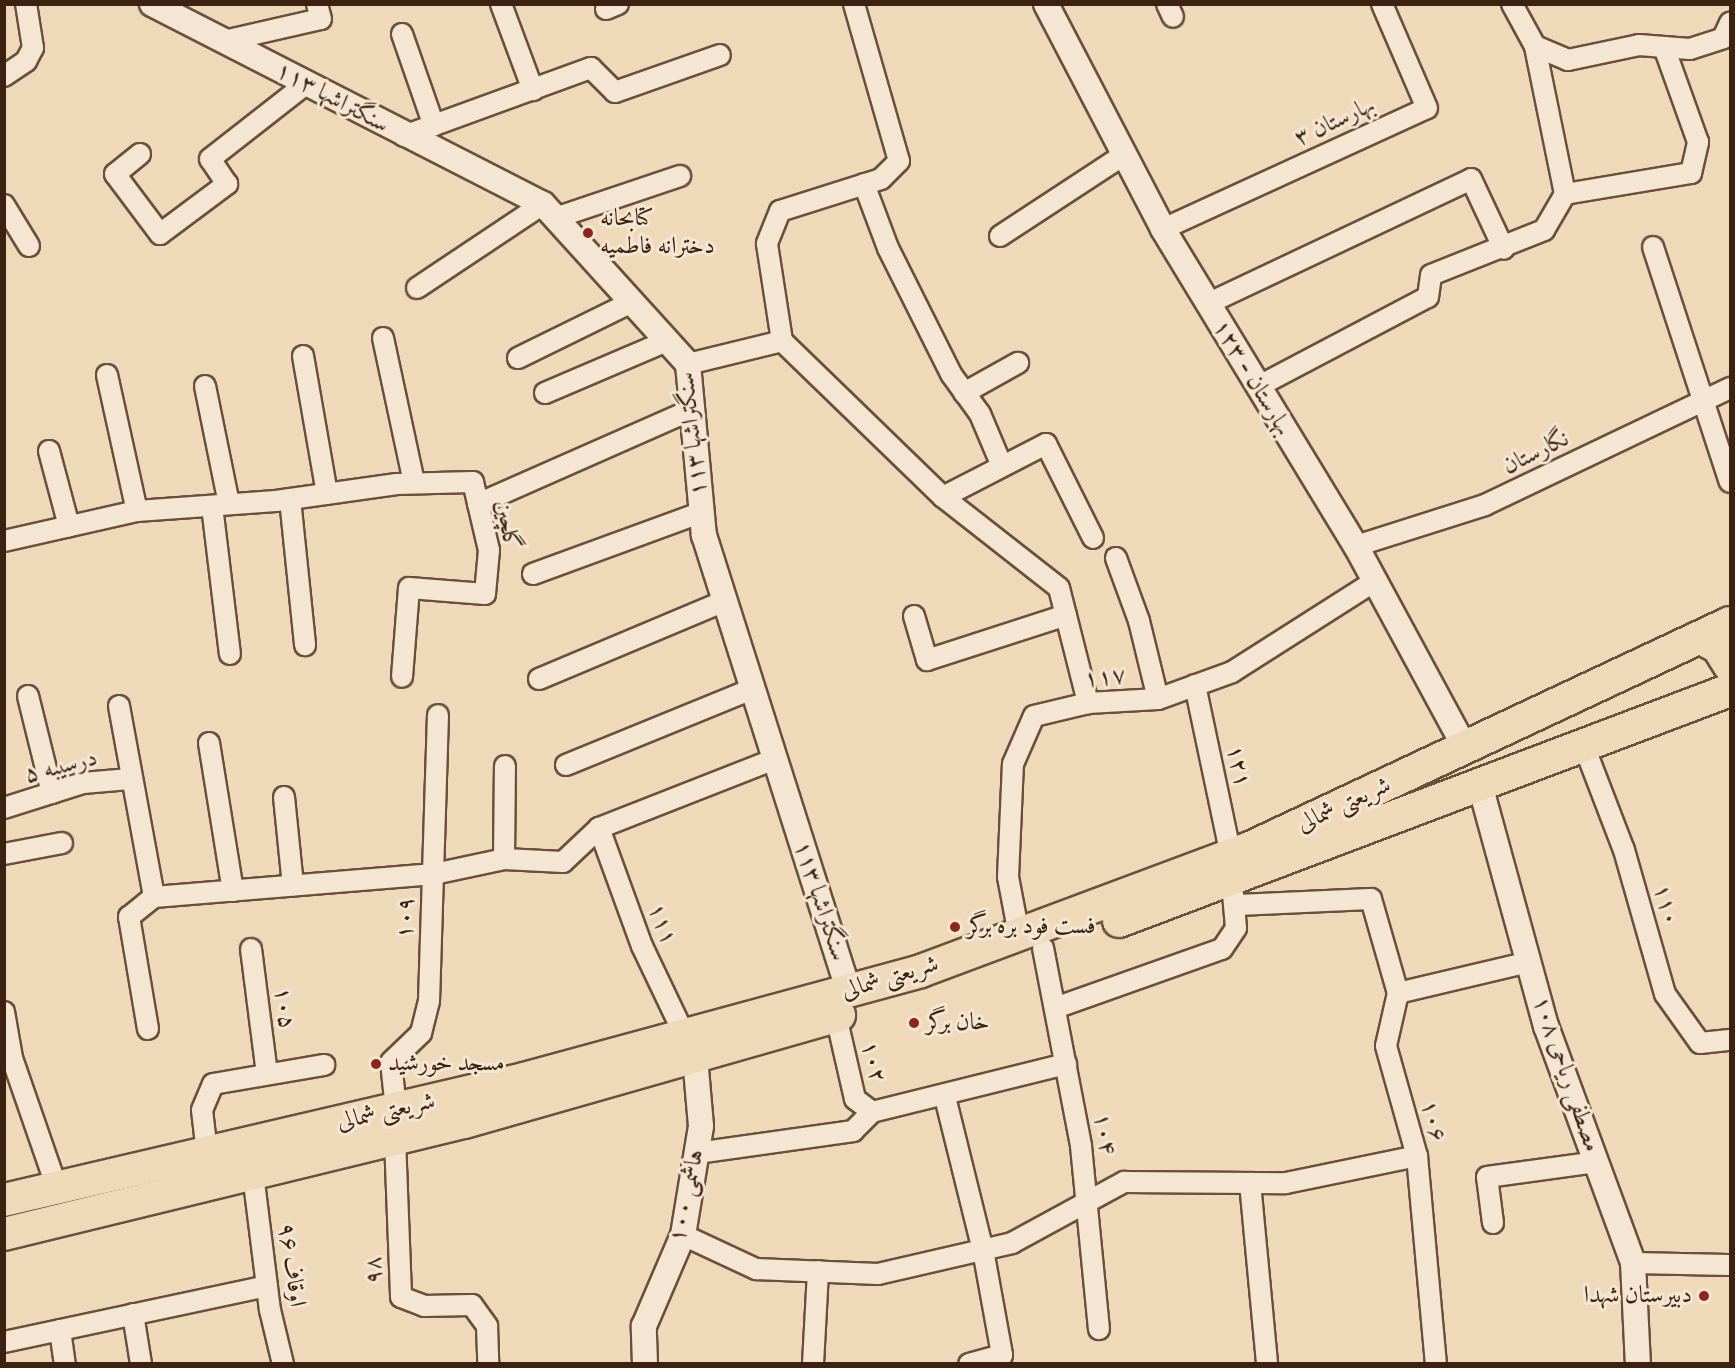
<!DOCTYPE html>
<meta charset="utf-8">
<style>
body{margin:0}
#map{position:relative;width:1735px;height:1368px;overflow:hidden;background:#eed9b9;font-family:"IM FELL English",Amiri,serif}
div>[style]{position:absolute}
.roads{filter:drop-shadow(2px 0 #69503b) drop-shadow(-2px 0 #69503b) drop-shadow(0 2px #69503b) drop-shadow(0 -2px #69503b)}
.minor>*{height:20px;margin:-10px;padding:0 10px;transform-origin:10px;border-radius:10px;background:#f4e6d2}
.tertiary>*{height:24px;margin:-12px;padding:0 12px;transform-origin:12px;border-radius:12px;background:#f4e6d2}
.primary>*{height:32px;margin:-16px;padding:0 16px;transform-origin:16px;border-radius:16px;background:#eed9b9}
.dots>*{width:16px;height:16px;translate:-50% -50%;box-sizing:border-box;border:3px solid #f4e6d2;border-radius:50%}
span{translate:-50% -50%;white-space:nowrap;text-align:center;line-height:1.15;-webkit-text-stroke:6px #f4e6d2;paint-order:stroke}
.street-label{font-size:24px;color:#3d2211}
.poi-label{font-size:24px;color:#3d2211}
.left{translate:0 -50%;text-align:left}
.right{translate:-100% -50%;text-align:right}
.frame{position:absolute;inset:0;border:6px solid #3d2211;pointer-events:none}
</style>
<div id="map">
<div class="roads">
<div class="minor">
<div style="left:501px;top:4px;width:92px;rotate:69.6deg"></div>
<div style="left:854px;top:4px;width:163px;rotate:74deg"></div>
<div style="left:899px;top:161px;width:25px;rotate:135deg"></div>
<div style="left:881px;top:179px;width:106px;rotate:162.4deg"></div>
<div style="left:780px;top:211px;width:35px;rotate:112deg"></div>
<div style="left:767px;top:244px;width:98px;rotate:81.2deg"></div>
<div style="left:782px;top:341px;width:224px;rotate:44.1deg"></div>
<div style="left:943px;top:497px;width:147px;rotate:38.1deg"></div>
<div style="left:1059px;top:588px;width:119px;rotate:75.8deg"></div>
<div style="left:1167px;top:4px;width:14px;rotate:65deg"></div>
<div style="left:1512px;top:4px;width:48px;rotate:61.3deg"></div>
<div style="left:1535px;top:46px;width:36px;rotate:23deg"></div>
<div style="left:1568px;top:60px;width:73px;rotate:-11.9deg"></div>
<div style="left:1639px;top:45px;width:51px;rotate:4.5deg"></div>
<div style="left:1690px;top:49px;width:35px;rotate:-18deg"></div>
<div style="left:1723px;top:38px;width:17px;rotate:-65deg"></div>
<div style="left:606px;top:9px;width:13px;rotate:-23deg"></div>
<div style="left:402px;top:34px;width:97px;rotate:70.8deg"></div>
<div style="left:224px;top:41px;width:99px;rotate:-12.8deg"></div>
<div style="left:321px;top:19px;width:16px;rotate:-105deg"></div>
<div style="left:4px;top:76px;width:27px;rotate:-34deg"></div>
<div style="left:26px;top:61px;width:15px;rotate:-62deg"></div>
<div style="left:33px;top:48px;width:45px;rotate:-99deg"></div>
<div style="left:404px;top:136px;width:199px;rotate:-20deg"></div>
<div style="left:591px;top:68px;width:34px;rotate:45deg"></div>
<div style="left:615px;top:92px;width:111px;rotate:-19.4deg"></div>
<div style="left:140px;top:154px;width:32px;rotate:141deg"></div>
<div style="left:115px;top:174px;width:75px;rotate:53.1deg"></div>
<div style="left:160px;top:234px;width:84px;rotate:-36.7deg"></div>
<div style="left:227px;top:184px;width:30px;rotate:-124deg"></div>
<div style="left:210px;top:159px;width:122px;rotate:-38deg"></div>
<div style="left:864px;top:184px;width:68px;rotate:69.4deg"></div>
<div style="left:888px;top:248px;width:141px;rotate:63.4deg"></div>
<div style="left:951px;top:374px;width:49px;rotate:54.1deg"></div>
<div style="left:980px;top:414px;width:56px;rotate:67.1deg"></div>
<div style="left:1565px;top:194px;width:128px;rotate:-9.5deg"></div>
<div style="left:1691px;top:173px;width:32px;rotate:-77deg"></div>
<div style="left:1698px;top:142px;width:101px;rotate:-109.7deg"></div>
<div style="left:4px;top:205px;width:48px;rotate:58.6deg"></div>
<div style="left:555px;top:218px;width:132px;rotate:-18.6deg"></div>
<div style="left:1163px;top:229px;width:290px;rotate:-24.6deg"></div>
<div style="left:1427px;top:108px;width:113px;rotate:-113.4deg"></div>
<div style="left:1000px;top:236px;width:148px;rotate:-33.2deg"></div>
<div style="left:1653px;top:247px;width:247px;rotate:71.9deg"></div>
<div style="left:417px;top:288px;width:151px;rotate:-33.7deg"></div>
<div style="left:1207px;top:304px;width:292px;rotate:-25.3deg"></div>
<div style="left:1471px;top:179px;width:77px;rotate:64.8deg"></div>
<div style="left:383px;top:338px;width:148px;rotate:77.9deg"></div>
<div style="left:303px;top:356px;width:140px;rotate:80.1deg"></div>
<div style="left:518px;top:358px;width:127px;rotate:-26.2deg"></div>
<div style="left:688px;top:364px;width:97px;rotate:-13.7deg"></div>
<div style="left:107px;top:375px;width:139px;rotate:77.6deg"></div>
<div style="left:205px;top:386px;width:120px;rotate:78.5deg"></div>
<div style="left:1257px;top:387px;width:193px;rotate:-27.8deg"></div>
<div style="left:1428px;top:297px;width:22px;rotate:-82deg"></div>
<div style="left:1431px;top:275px;width:122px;rotate:-21.7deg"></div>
<div style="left:1544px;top:230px;width:42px;rotate:-59.7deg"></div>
<div style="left:1565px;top:194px;width:151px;rotate:-101.5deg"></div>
<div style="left:545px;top:393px;width:133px;rotate:-23.1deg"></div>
<div style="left:964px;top:393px;width:62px;rotate:-29.1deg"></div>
<div style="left:49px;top:451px;width:78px;rotate:75.1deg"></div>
<div style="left:943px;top:497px;width:116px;rotate:-27.2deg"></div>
<div style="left:1046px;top:444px;width:105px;rotate:63.4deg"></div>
<div style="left:290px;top:499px;width:147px;rotate:84.1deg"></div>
<div style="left:478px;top:504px;width:235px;rotate:-23.8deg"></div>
<div style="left:212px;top:506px;width:149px;rotate:83.1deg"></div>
<div style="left:4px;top:541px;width:136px;rotate:-12.7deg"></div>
<div style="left:137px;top:511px;width:139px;rotate:-4.1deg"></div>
<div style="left:276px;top:501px;width:122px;rotate:-8deg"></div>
<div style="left:397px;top:484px;width:76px;rotate:-1.5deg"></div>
<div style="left:473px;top:482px;width:70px;rotate:76.8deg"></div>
<div style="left:489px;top:550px;width:44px;rotate:95.2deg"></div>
<div style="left:485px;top:594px;width:76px;rotate:-175.5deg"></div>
<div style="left:409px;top:588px;width:89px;rotate:94.5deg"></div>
<div style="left:1356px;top:546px;width:135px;rotate:-17.6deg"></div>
<div style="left:1485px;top:505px;width:272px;rotate:-25.5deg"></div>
<div style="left:1116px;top:558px;width:67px;rotate:69.9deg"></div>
<div style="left:1139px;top:621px;width:80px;rotate:76.3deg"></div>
<div style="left:533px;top:574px;width:180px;rotate:-20.1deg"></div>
<div style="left:914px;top:616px;width:46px;rotate:73.5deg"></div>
<div style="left:927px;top:660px;width:146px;rotate:-17.9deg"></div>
<div style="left:539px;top:679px;width:202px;rotate:-22.8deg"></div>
<div style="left:1195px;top:685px;width:175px;rotate:78.1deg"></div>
<div style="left:28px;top:696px;width:100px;rotate:76.1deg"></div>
<div style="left:119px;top:706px;width:194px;rotate:79.6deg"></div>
<div style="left:209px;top:743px;width:150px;rotate:80.8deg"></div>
<div style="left:1584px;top:746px;width:111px;rotate:69deg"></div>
<div style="left:1624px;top:850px;width:150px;rotate:74.1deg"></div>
<div style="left:1665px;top:994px;width:60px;rotate:54.5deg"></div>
<div style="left:1700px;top:1043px;width:30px;rotate:-6deg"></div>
<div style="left:566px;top:765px;width:201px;rotate:-22.2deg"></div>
<div style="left:284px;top:797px;width:89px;rotate:84.2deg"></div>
<div style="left:4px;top:808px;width:83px;rotate:-17.6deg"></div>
<div style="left:83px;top:783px;width:47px;rotate:-4.9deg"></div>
<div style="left:599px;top:828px;width:126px;rotate:70deg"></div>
<div style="left:642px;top:946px;width:100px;rotate:64.5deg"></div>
<div style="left:4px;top:854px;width:59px;rotate:-10.7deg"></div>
<div style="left:504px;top:859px;width:93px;rotate:-89.4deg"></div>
<div style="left:1237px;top:905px;width:134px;rotate:-2.6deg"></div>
<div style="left:1371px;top:899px;width:98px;rotate:74deg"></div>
<div style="left:1398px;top:993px;width:54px;rotate:102.8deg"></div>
<div style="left:1386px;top:1046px;width:114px;rotate:74.3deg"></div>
<div style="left:1417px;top:1156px;width:209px;rotate:84.8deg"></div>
<div style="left:1019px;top:935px;width:59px;rotate:-100.7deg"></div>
<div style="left:1008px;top:877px;width:113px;rotate:-87.5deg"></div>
<div style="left:1013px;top:764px;width:52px;rotate:-66.4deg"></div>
<div style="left:1034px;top:716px;width:56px;rotate:-13.5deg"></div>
<div style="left:1088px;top:703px;width:70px;rotate:-3.3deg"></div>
<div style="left:1158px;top:699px;width:79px;rotate:-20deg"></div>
<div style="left:1232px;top:672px;width:169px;rotate:-32.5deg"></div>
<div style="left:1043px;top:948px;width:202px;rotate:79.1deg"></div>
<div style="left:1081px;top:1146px;width:184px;rotate:84.4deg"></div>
<div style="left:251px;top:949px;width:126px;rotate:82.7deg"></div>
<div style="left:1398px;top:993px;width:135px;rotate:-13.3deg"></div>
<div style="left:1055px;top:1008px;width:177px;rotate:-19.5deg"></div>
<div style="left:1222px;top:949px;width:25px;rotate:-56deg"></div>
<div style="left:1236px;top:928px;width:34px;rotate:-95deg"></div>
<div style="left:4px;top:1012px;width:47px;rotate:80.1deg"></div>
<div style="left:12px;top:1058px;width:138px;rotate:70.9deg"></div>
<div style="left:836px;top:1016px;width:85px;rotate:77.1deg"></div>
<div style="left:855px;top:1099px;width:21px;rotate:37deg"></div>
<div style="left:148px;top:1029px;width:114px;rotate:-99.6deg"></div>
<div style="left:129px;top:917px;width:32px;rotate:-39deg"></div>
<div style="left:154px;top:897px;width:281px;rotate:-4.7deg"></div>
<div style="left:434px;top:874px;width:72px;rotate:-12.1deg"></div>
<div style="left:504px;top:859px;width:59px;rotate:2.9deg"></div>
<div style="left:563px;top:862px;width:50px;rotate:-43.4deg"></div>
<div style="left:599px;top:828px;width:189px;rotate:-21.4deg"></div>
<div style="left:945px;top:1097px;width:158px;rotate:76.1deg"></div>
<div style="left:983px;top:1250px;width:107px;rotate:79.7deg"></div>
<div style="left:1002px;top:1355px;width:34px;rotate:165deg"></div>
<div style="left:396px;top:1109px;width:47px;rotate:-96.1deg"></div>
<div style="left:391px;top:1062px;width:42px;rotate:-44deg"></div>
<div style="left:421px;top:1033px;width:33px;rotate:-76deg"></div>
<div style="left:429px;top:1001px;width:286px;rotate:-88.2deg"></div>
<div style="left:395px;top:1139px;width:158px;rotate:87.8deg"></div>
<div style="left:401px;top:1297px;width:25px;rotate:21deg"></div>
<div style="left:424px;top:1306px;width:48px;rotate:-1.2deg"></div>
<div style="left:472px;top:1305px;width:26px;rotate:54deg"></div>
<div style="left:487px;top:1326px;width:38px;rotate:88deg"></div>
<div style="left:207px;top:1153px;width:43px;rotate:-96.6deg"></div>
<div style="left:202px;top:1110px;width:28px;rotate:-67deg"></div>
<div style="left:213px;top:1084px;width:113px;rotate:-9.7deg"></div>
<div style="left:697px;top:1153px;width:158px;rotate:-8deg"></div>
<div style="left:853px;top:1131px;width:27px;rotate:-45deg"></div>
<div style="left:872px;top:1112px;width:200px;rotate:-13.9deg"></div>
<div style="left:253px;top:1174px;width:137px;rotate:82.9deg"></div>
<div style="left:270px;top:1310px;width:56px;rotate:76.5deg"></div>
<div style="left:1250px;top:1183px;width:182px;rotate:84.6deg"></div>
<div style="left:1493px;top:1223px;width:46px;rotate:-97.4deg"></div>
<div style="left:1487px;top:1177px;width:110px;rotate:-7.8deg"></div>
<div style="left:683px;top:1235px;width:81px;rotate:25deg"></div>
<div style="left:756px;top:1269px;width:122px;rotate:2.3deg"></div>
<div style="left:878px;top:1274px;width:138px;rotate:-13deg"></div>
<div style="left:1012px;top:1243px;width:128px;rotate:-28.6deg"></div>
<div style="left:1124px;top:1182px;width:162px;rotate:0.4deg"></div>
<div style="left:1286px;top:1183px;width:134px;rotate:-11.6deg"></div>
<div style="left:1633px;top:1263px;width:97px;rotate:1.2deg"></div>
<div style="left:133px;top:1314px;width:51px;rotate:80.9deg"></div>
<div style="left:60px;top:1330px;width:34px;rotate:82deg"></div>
<div style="left:4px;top:1342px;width:269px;rotate:-12deg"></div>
<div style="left:813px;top:1364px;width:93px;rotate:-86.9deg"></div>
</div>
<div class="tertiary">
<div style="left:152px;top:4px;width:439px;rotate:27.1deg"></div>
<div style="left:543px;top:204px;width:216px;rotate:47.8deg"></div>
<div style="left:688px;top:364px;width:172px;rotate:84.7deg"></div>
<div style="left:704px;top:535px;width:478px;rotate:72.4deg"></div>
<div style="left:1046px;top:4px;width:254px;rotate:62.5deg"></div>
<div style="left:1163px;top:229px;width:371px;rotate:58.7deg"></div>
<div style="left:1356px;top:546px;width:230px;rotate:61.6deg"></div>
<div style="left:1480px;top:785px;width:250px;rotate:74.7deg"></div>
<div style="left:1546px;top:1026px;width:252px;rotate:69.8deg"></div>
<div style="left:1633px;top:1263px;width:101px;rotate:87.2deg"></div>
<div style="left:645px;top:1364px;width:38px;rotate:-92deg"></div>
<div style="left:644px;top:1326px;width:99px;rotate:-66.8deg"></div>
<div style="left:683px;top:1235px;width:110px;rotate:-80.6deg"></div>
<div style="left:701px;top:1126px;width:68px;rotate:-95deg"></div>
</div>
<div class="primary">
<div style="left:1701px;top:638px;width:19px;rotate:28deg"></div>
<div style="left:1718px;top:647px;width:22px;rotate:58deg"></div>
<div style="left:1119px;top:921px;width:653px;rotate:-20.71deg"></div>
<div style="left:4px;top:1200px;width:534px;rotate:-13.1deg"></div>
<div style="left:524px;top:1079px;width:411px;rotate:-15.2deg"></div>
<div style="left:921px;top:971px;width:349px;rotate:-20.5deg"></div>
<div style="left:1248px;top:849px;width:532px;rotate:-25.12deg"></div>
<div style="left:4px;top:1234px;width:473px;rotate:-13.7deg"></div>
<div style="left:464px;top:1122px;width:390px;rotate:-15.9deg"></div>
</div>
</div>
<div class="dots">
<div style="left:588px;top:233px;background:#8f2418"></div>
<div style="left:955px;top:927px;background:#8f2418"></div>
<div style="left:914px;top:1023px;background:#8f2418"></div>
<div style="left:376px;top:1064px;background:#8f2418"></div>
<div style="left:1704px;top:1296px;background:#8f2418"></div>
</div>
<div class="street-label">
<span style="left:332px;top:98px;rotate:28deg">سنگتراشها ۱۱۳</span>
<span style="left:1335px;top:122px;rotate:-25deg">بهارستان ۳</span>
<span style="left:1252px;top:378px;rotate:59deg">بهارستان - ۱۲۳</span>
<span style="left:693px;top:434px;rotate:-96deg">سنگتراشها ۱۱۳</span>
<span style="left:1536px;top:453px;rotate:-26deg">نگارستان</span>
<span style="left:507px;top:525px;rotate:80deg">گلچین</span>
<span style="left:1105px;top:678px;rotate:-5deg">۱۱۷</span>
<span style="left:1238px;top:766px;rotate:78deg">۱۲۱</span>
<span style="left:61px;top:767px;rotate:-14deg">درسیبه ۵</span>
<span style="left:1344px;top:805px;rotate:-25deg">شریعتی شمالی</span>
<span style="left:820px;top:901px;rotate:72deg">سنگتراشها ۱۱۳</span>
<span style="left:1666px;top:905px;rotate:74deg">۱۱۰</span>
<span style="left:406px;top:918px;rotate:-88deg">۱۰۹</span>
<span style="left:662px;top:924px;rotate:69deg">۱۱۱</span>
<span style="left:890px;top:978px;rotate:-17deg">شریعتی شمالی</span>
<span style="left:284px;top:1008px;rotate:83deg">۱۰۵</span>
<span style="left:873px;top:1062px;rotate:76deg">۱۰۲</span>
<span style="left:1566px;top:1074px;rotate:71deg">مصطفی ریاحی ۱۰۸</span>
<span style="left:386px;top:1112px;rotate:-13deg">شریعتی شمالی</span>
<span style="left:1433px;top:1121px;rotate:75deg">۱۰۶</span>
<span style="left:1104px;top:1134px;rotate:82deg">۱۰۴</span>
<span style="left:687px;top:1196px;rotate:-78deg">هاشمی ۱۰۰</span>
<span style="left:291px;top:1265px;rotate:82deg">اوقاف ۹۶</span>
<span style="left:374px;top:1270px;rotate:-92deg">۹۸</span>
</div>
<div class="poi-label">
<span class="left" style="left:600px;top:233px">کتابحانه<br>دخترانه فاطمیه</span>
<span class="left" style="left:967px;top:927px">فست فود بره برگر</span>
<span class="left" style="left:926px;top:1023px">خان برگر</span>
<span class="left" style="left:388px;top:1064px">مسجد خورشید</span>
<span class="right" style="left:1692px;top:1296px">دبیرستان شهدا</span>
</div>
<div class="frame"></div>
</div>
